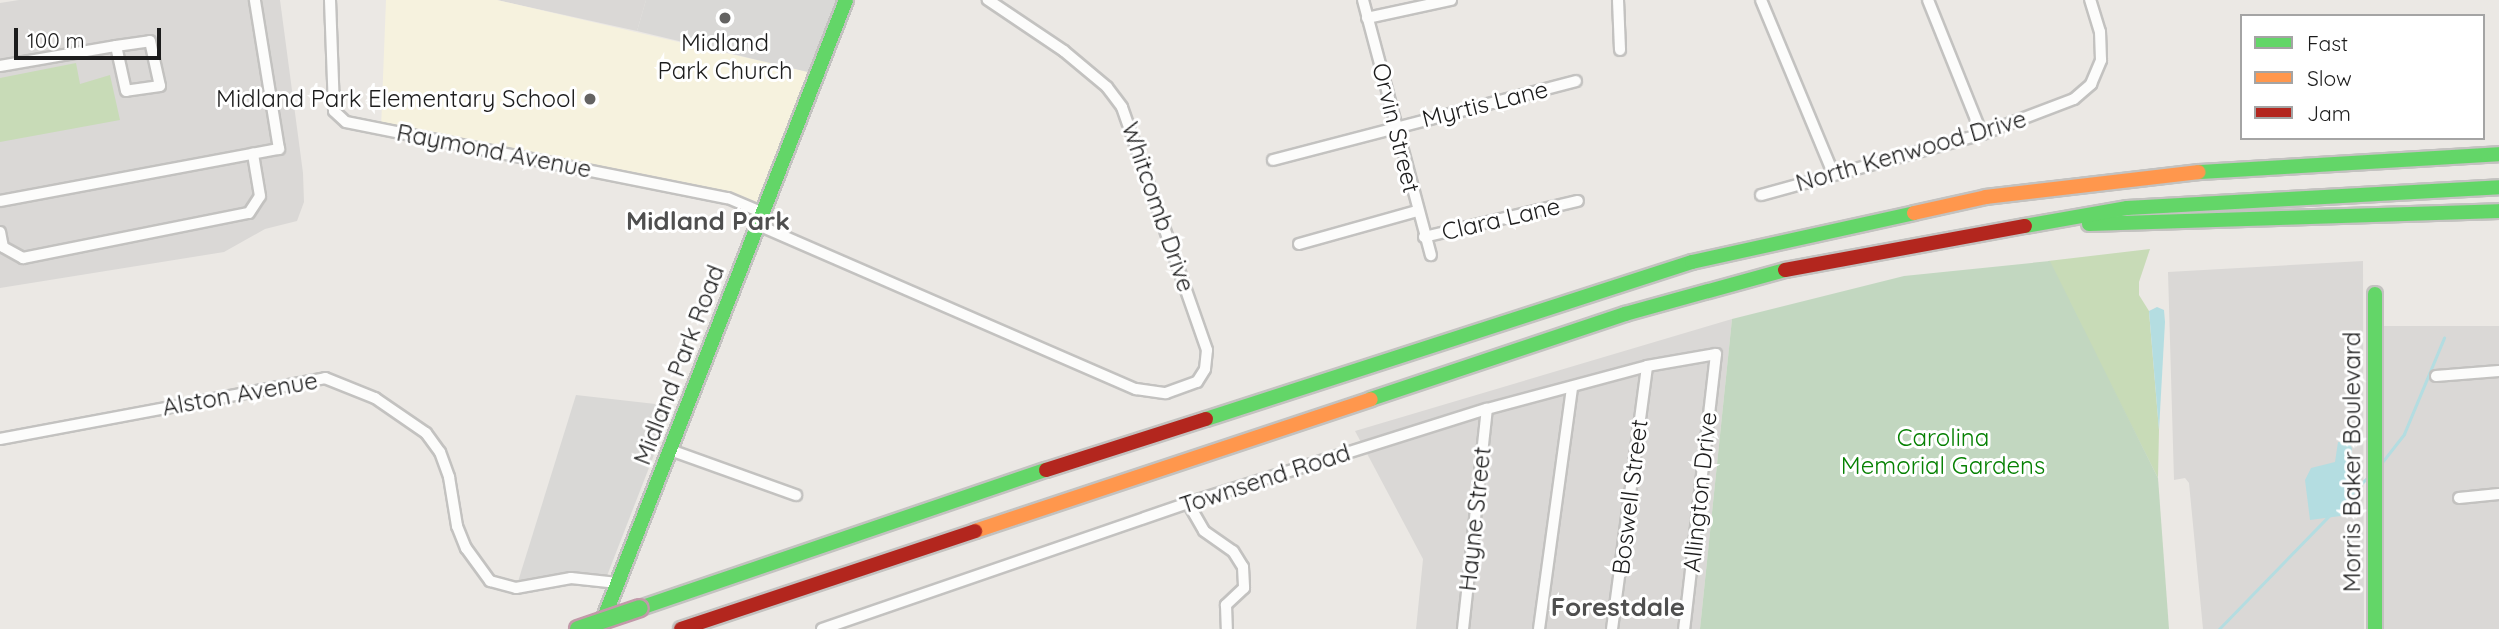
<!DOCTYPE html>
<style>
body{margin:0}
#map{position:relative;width:2499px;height:629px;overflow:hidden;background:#ebe8e4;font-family:Quicksand,sans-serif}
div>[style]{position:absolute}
.residential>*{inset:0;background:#dad8d6;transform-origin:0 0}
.education>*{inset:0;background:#f6f2de}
.religious>*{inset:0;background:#d9d8d6}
.forest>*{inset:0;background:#c8dbb7}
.cemetery>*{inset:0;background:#c2d7c0}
.water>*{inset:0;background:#b4dde1}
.stream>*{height:2.5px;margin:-1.25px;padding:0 1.25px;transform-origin:1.25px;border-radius:1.25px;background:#b4dde1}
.roads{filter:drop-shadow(2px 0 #c3c2c0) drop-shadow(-2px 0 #c3c2c0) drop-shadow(0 2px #c3c2c0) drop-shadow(0 -2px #c3c2c0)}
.street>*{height:10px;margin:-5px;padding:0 5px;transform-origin:5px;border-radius:5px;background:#fcfcfb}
.fast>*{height:14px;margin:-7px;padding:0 7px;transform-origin:7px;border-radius:7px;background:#63d668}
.slow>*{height:14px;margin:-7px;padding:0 7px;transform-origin:7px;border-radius:7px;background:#ff974d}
.jam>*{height:14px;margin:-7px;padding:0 7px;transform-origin:7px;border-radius:7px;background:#b3261e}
.bridges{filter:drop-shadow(2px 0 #c299a9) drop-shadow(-2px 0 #c299a9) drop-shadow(0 2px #c299a9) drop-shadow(0 -2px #c299a9)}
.fast-bridge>*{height:16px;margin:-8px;padding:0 8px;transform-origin:8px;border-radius:8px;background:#63d668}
.dots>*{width:19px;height:19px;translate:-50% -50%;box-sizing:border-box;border:4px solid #fff;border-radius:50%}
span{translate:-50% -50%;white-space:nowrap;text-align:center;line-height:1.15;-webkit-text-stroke:6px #fff;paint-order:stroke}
.poi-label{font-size:24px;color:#1c1c1c}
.right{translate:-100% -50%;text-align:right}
.street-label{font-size:24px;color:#1c1c1c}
.park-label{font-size:24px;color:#068103}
.neighbourhood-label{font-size:26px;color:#4f4f4f;font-weight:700}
.legend{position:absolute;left:2240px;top:14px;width:245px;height:126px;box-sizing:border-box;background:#fff;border:2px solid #a4a4a4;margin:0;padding:9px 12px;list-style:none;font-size:21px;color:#1c1c1c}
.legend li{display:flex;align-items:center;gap:14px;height:35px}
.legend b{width:35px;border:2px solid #a4a4a4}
.scale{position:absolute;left:14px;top:28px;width:147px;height:32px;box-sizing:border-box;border:4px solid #1c1c1c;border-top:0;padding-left:9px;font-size:21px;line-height:24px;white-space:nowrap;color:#1c1c1c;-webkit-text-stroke:5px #fff;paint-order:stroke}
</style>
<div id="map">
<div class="residential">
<div style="clip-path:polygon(19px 0,280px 0,303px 173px,304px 202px,297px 221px,265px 229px,224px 252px,0 288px,0 3px)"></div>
<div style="clip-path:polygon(497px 0,646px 0,637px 31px)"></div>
<div style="clip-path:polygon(2363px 261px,2364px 629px,2203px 629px,2189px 483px,2185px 478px,2174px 480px,2168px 272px)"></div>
<div style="clip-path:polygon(1732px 319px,1700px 629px,1416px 629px,1423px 559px,1355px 431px)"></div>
<div style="left:2499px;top:326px;width:303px;height:115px;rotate:90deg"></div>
</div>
<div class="education">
<div style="clip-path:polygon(386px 0,497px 0,808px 72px,754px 209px,728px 198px,381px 129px)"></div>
</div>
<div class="religious">
<div style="clip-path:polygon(646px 0,836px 0,808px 72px,637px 31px)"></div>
<div style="clip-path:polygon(576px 395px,673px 406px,605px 581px,516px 588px)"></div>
</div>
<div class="forest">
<div style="clip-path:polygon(76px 63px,80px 84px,110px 75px,120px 120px,0 142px,0 78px)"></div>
<div style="clip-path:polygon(2150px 249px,2139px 282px,2139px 295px,2149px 311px,2159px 430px,2158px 478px,2048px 261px)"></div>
</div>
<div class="cemetery">
<div style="clip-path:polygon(2050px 261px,2158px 478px,2169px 629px,1700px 629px,1732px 319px,1904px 276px)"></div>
</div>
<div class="water">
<div style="clip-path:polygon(2157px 307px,2164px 310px,2165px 322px,2159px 430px,2149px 311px)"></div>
<div style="clip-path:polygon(2338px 442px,2349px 443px,2352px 448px,2348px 515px,2310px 520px,2305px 480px,2311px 468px,2335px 462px)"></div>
</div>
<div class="stream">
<div style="left:2380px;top:465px;width:39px;rotate:-52deg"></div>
<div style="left:2404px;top:434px;width:104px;rotate:-67.4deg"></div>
<div style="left:2350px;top:495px;width:28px;rotate:-45deg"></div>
<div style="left:2219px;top:629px;width:161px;rotate:-45.8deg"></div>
</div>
<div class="roads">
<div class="street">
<div style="left:330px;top:0;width:111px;rotate:87.9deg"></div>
<div style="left:334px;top:111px;width:16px;rotate:43deg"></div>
<div style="left:346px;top:122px;width:389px;rotate:11.3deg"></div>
<div style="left:728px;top:198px;width:38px;rotate:23deg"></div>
<div style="left:1363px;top:0;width:264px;rotate:75.1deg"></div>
<div style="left:1618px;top:0;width:50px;rotate:87.7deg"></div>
<div style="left:1761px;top:0;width:187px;rotate:67.4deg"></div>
<div style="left:1928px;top:0;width:144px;rotate:68.1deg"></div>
<div style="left:1367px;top:18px;width:86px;rotate:-12.1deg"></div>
<div style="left:0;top:66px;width:118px;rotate:-9.8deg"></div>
<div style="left:116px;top:46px;width:34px;rotate:-8deg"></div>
<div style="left:150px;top:41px;width:46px;rotate:77.5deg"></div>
<div style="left:160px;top:86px;width:34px;rotate:172deg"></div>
<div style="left:126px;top:91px;width:46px;rotate:-102.5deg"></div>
<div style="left:1273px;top:160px;width:313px;rotate:-14.6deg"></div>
<div style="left:1761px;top:195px;width:229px;rotate:-15.4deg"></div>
<div style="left:1982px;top:134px;width:98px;rotate:-20.8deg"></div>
<div style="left:2074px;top:99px;width:23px;rotate:-41deg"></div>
<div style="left:2091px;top:84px;width:26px;rotate:-67deg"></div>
<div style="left:2101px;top:60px;width:28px;rotate:-92deg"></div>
<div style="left:2100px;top:32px;width:34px;rotate:-107deg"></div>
<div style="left:0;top:201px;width:284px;rotate:-10.6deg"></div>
<div style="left:279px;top:149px;width:151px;rotate:-99.2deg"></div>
<div style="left:758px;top:225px;width:412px;rotate:23.5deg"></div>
<div style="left:1136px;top:389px;width:30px;rotate:8deg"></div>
<div style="left:1166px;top:393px;width:33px;rotate:-20deg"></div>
<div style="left:1197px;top:382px;width:15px;rotate:-58deg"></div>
<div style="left:1205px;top:369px;width:19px;rotate:-84deg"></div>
<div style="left:1207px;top:350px;width:257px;rotate:-109.3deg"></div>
<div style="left:1122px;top:107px;width:25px;rotate:-127deg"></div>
<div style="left:1107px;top:87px;width:56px;rotate:-140.1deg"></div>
<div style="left:1064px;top:51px;width:92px;rotate:-146.1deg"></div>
<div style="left:0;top:232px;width:15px;rotate:79deg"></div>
<div style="left:3px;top:247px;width:23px;rotate:29deg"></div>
<div style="left:23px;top:258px;width:230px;rotate:-11.3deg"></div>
<div style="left:249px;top:213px;width:20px;rotate:-57deg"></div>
<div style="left:260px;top:196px;width:43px;rotate:-99.5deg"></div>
<div style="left:1424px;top:237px;width:158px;rotate:-13.2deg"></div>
<div style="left:1299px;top:244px;width:123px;rotate:-15.6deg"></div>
<div style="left:2436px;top:376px;width:63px;rotate:-4.5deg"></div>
<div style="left:0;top:439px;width:331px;rotate:-10.6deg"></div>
<div style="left:325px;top:378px;width:54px;rotate:21.8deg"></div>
<div style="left:375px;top:398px;width:62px;rotate:34.5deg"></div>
<div style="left:426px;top:433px;width:24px;rotate:54deg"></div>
<div style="left:440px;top:452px;width:27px;rotate:70deg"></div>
<div style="left:449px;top:477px;width:50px;rotate:80.7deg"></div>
<div style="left:457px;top:526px;width:24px;rotate:68deg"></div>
<div style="left:466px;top:548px;width:41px;rotate:54deg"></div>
<div style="left:490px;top:581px;width:27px;rotate:15deg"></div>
<div style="left:516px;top:588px;width:56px;rotate:-10.3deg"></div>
<div style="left:571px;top:578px;width:47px;rotate:6.1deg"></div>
<div style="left:670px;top:450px;width:134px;rotate:19.7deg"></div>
<div style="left:2459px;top:498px;width:40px;rotate:-5.7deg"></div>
<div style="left:1188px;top:503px;width:32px;rotate:60deg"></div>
<div style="left:1204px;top:531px;width:35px;rotate:35deg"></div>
<div style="left:1233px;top:551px;width:19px;rotate:58deg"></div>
<div style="left:1243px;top:567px;width:21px;rotate:87deg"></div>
<div style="left:1244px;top:588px;width:25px;rotate:137deg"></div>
<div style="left:1226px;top:605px;width:24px;rotate:88deg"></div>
<div style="left:822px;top:629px;width:387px;rotate:-19deg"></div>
<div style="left:1188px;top:503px;width:313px;rotate:-17.5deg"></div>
<div style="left:1487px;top:409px;width:166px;rotate:-15deg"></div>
<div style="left:1647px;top:366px;width:70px;rotate:-9.9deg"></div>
<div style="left:1716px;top:354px;width:277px;rotate:96.6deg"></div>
<div style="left:1463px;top:629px;width:221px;rotate:-83.8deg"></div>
<div style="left:1539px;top:629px;width:244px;rotate:-82.2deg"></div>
<div style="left:1612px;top:629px;width:265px;rotate:-82.4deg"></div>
</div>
<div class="fast">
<div style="left:2199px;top:172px;width:301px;rotate:-3.4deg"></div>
<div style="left:2089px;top:224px;width:410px;rotate:-1.8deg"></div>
<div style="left:2025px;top:226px;width:104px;rotate:-10deg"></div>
<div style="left:2127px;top:208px;width:373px;rotate:-3.2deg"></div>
<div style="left:2375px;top:294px;width:335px;rotate:90deg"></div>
<div style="left:1371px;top:399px;width:268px;rotate:-18.5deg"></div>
<div style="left:1625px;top:314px;width:166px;rotate:-15.4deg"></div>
<div style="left:1206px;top:419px;width:511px;rotate:-17.9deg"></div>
<div style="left:1692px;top:262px;width:227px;rotate:-12.4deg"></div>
<div style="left:640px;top:608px;width:429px;rotate:-18.8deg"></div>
<div style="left:600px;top:628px;width:674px;rotate:-68.61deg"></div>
</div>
<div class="slow">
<div style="left:1914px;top:213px;width:74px;rotate:-12.5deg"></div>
<div style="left:1986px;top:197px;width:214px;rotate:-6.7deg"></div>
<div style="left:975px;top:531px;width:417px;rotate:-18.4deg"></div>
</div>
<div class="jam">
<div style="left:1785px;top:270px;width:244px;rotate:-10.4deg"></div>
<div style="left:1046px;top:470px;width:168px;rotate:-17.7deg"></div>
<div style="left:681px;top:629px;width:310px;rotate:-18.4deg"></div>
</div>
</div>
<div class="bridges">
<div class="fast-bridge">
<div style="left:578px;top:629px;width:65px;rotate:-18.7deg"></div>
</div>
</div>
<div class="dots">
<div style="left:725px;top:18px;background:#646362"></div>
<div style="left:590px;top:99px;background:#646362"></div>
</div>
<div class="poi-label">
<span style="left:725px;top:57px">Midland<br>Park Church</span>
<span class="right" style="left:576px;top:99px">Midland Park Elementary School</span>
</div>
<div class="street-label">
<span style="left:1485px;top:104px;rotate:-14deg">Myrtis Lane</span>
<span style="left:1396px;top:128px;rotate:76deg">Orvin Street</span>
<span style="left:494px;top:151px;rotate:11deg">Raymond Avenue</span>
<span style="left:1911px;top:151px;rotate:-16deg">North Kenwood Drive</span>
<span style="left:1158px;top:207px;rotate:71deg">Whitcomb Drive</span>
<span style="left:1501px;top:219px;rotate:-13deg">Clara Lane</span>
<span style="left:679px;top:365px;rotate:-69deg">Midland Park Road</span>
<span style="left:240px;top:394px;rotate:-10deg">Alston Avenue</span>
<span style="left:2352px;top:462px;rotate:-90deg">Morris Baker Boulevard</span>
<span style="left:1265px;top:479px;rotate:-18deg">Townsend Road</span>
<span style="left:1700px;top:492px;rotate:-84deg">Allington Drive</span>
<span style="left:1630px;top:497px;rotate:-83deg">Boswell Street</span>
<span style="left:1475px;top:519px;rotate:-84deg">Hayne Street</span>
</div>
<div class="park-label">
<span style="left:1943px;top:452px">Carolina<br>Memorial Gardens</span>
</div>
<div class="neighbourhood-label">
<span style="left:708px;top:221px">Midland Park</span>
<span style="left:1618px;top:607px">Forestdale</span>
</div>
<ul class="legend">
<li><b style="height:9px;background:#63d668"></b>Fast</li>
<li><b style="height:9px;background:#ff974d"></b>Slow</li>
<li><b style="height:9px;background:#b3261e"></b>Jam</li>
</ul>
<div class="scale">100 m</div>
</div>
